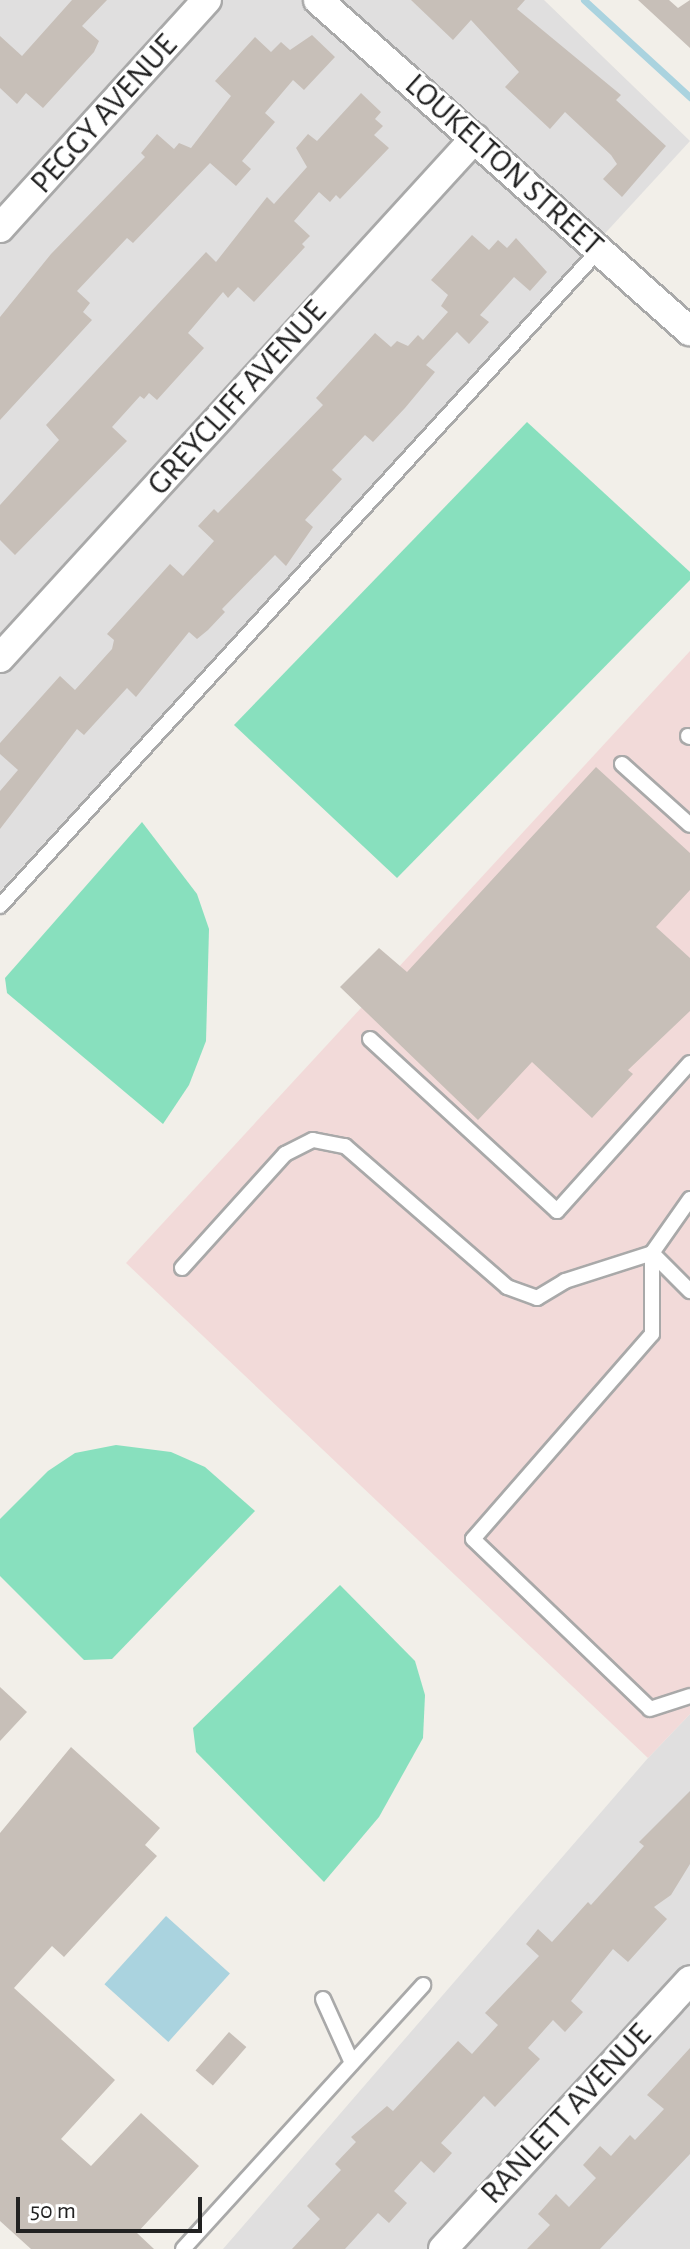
<!DOCTYPE html>
<style>
body{margin:0}
#map{position:relative;width:690px;height:2249px;overflow:hidden;background:#f2efe9;font-family:"Alegreya Sans",sans-serif}
div>[style]{position:absolute}
.residential>*{inset:0;background:#e0dfdf}
.commercial>*{inset:0;background:#f2dad9}
.pitch>*{inset:0;background:#88e0be}
.water>*{inset:0;background:#aad3df;transform-origin:0 0}
.stream>*{height:7px;margin:-3.5px;padding:0 3.5px;transform-origin:3.5px;border-radius:3.5px;background:#aad3df}
.building>*{inset:0;background:#c7bfb8;transform-origin:0 0}
.roads{filter:drop-shadow(2px 0 #a9a9a9) drop-shadow(-2px 0 #a9a9a9) drop-shadow(0 2px #a9a9a9) drop-shadow(0 -2px #a9a9a9)}
.service>*{height:14px;margin:-7px;padding:0 7px;transform-origin:7px;border-radius:7px;background:#fff}
.minor>*{height:28px;margin:-14px;padding:0 14px;transform-origin:14px;border-radius:14px;background:#fff}
span{translate:-50% -50%;white-space:nowrap;text-align:center;line-height:1.15;-webkit-text-stroke:6px #fff;paint-order:stroke}
.street-label{font-size:32px;color:#222}
.scale{position:absolute;left:16px;top:2197px;width:186px;height:36px;box-sizing:border-box;border:4px solid #222;border-top:0;padding-left:10px;font-size:24px;line-height:28px;white-space:nowrap;color:#222;-webkit-text-stroke:6px #fff;paint-order:stroke}
</style>
<div id="map">
<div class="residential">
<div style="clip-path:polygon(0 0,544px 0,690px 141px,0 891px)"></div>
<div style="clip-path:polygon(690px 1714px,690px 2249px,223px 2249px,648px 1758px)"></div>
</div>
<div class="commercial">
<div style="clip-path:polygon(690px 651px,690px 1714px,648px 1758px,126px 1263px)"></div>
</div>
<div class="pitch">
<div style="clip-path:polygon(527px 422px,690px 572px,690px 580px,397px 878px,234px 725px)"></div>
<div style="clip-path:polygon(142px 822px,197px 894px,209px 929px,206px 1041px,189px 1085px,163px 1124px,7px 993px,5px 978px)"></div>
<div style="clip-path:polygon(116px 1445px,171px 1452px,205px 1467px,255px 1511px,112px 1659px,84px 1660px,0 1576px,0 1519px,48px 1471px,75px 1453px)"></div>
<div style="clip-path:polygon(340px 1585px,415px 1661px,425px 1695px,423px 1738px,379px 1817px,324px 1882px,196px 1752px,193px 1728px)"></div>
</div>
<div class="water">
<div style="left:166px;top:1916px;width:86px;height:92px;rotate:42deg"></div>
</div>
<div class="stream">
<div style="left:584px;top:0;width:144px;rotate:42.5deg"></div>
</div>
<div class="building">
<div style="clip-path:polygon(72px 0,107px 0,82px 26px,99px 41px,94px 52px,43px 108px,26px 93px,17px 104px,0 88px,0 36px,22px 56px)"></div>
<div style="clip-path:polygon(411px 0,525px 0,517px 9px,621px 95px,616px 100px,666px 146px,622px 197px,603px 179px,617px 164px,611px 155px,565px 112px,550px 129px,505px 87px,519px 72px,471px 20px,453px 40px)"></div>
<div style="clip-path:polygon(638px 0,669px 0,678px 8px,690px 0,690px 48px)"></div>
<div style="clip-path:polygon(312px 35px,335px 57px,304px 90px,293px 80px,265px 113px,275px 122px,242px 161px,251px 169px,236px 186px,210px 163px,133px 243px,127px 238px,77px 291px,90px 303px,83px 312px,92px 320px,0 420px,0 317px,51px 254px,145px 157px,141px 153px,157px 134px,174px 149px,179px 143px,191px 148px,231px 96px,215px 81px,255px 37px,271px 52px,281px 42px,290px 50px)"></div>
<div style="clip-path:polygon(361px 93px,381px 112px,375px 119px,383px 126px,374px 135px,389px 148px,340px 199px,336px 195px,330px 202px,319px 192px,294px 221px,310px 236px,302px 244px,305px 247px,254px 302px,238px 287px,228px 298px,223px 292px,188px 333px,204px 348px,157px 400px,149px 393px,144px 399px,140px 396px,112px 427px,127px 441px,15px 555px,0 540px,0 505px,59px 440px,46px 425px,206px 252px,216px 262px,267px 197px,274px 204px,307px 167px,296px 148px,308px 134px,317px 141px)"></div>
<div style="clip-path:polygon(472px 235px,489px 250px,498px 240px,507px 248px,516px 238px,547px 272px,530px 291px,514px 277px,480px 315px,489px 322px,469px 344px,457px 332px,426px 365px,435px 372px,405px 408px,373px 442px,365px 435px,332px 470px,342px 479px,305px 520px,313px 527px,286px 566px,275px 555px,222px 609px,225px 612px,208px 630px,197px 639px,189px 632px,136px 697px,127px 688px,84px 735px,77px 729px,0 829px,0 791px,18px 770px,0 754px,0 743px,60px 676px,75px 690px,112px 649px,114px 640px,107px 634px,170px 564px,183px 576px,214px 541px,198px 526px,214px 509px,218px 513px,323px 405px,316px 398px,375px 333px,391px 347px,397px 341px,408px 346px,418px 335px,423px 340px,448px 312px,441px 306px,448px 295px,431px 280px)"></div>
<div style="clip-path:polygon(596px 767px,690px 853px,690px 890px,656px 927px,690px 958px,690px 1011px,628px 1070px,633px 1074px,592px 1118px,532px 1062px,478px 1120px,340px 987px,379px 948px,407px 972px)"></div>
<div style="clip-path:polygon(0 1687px,27px 1712px,0 1741px)"></div>
<div style="clip-path:polygon(71px 1747px,160px 1828px,145px 1845px,157px 1856px,64px 1957px,52px 1946px,14px 1988px,115px 2080px,61px 2139px,91px 2166px,141px 2113px,199px 2166px,137px 2233px,154px 2249px,31px 2249px,0 2221px,0 1833px)"></div>
<div style="clip-path:polygon(690px 1791px,690px 1864px,671px 1895px,654px 1907px,667px 1919px,628px 1962px,613px 1949px,571px 2001px,583px 2012px,565px 2032px,553px 2020px,528px 2048px,540px 2059px,495px 2107px,484px 2096px,441px 2143px,452px 2153px,434px 2173px,421px 2161px,394px 2191px,407px 2203px,389px 2223px,378px 2213px,345px 2249px,292px 2249px,320px 2219px,307px 2206px,341px 2170px,335px 2164px,356px 2142px,351px 2137px,387px 2106px,393px 2111px,458px 2041px,472px 2054px,498px 2025px,485px 2013px,539px 1956px,526px 1944px,538px 1929px,552px 1942px,588px 1902px,591px 1905px,644px 1846px,639px 1842px)"></div>
<div style="left:229px;top:2032px;width:23px;height:51px;rotate:41deg"></div>
<div style="clip-path:polygon(690px 2048px,690px 2154px,600px 2249px,527px 2249px,550px 2225px,538px 2214px,556px 2194px,569px 2207px,596px 2178px,583px 2165px,600px 2146px,611px 2156px,630px 2135px,635px 2140px,664px 2109px,647px 2095px)"></div>
</div>
<div class="roads">
<div class="service">
<div style="left:688px;top:736px;width:2px;rotate:27deg"></div>
<div style="left:622px;top:764px;width:91px;rotate:41.9deg"></div>
<div style="left:0;top:906px;width:890px;rotate:-47.6deg"></div>
<div style="left:370px;top:1039px;width:254px;rotate:42.6deg"></div>
<div style="left:557px;top:1211px;width:199px;rotate:-48.1deg"></div>
<div style="left:690px;top:1199px;width:66px;rotate:125.1deg"></div>
<div style="left:652px;top:1253px;width:81px;rotate:90deg"></div>
<div style="left:652px;top:1334px;width:272px;rotate:131.1deg"></div>
<div style="left:473px;top:1539px;width:245px;rotate:43.8deg"></div>
<div style="left:650px;top:1709px;width:42px;rotate:-18deg"></div>
<div style="left:652px;top:1253px;width:54px;rotate:45deg"></div>
<div style="left:182px;top:1268px;width:154px;rotate:-47.9deg"></div>
<div style="left:285px;top:1154px;width:31px;rotate:-27deg"></div>
<div style="left:313px;top:1140px;width:33px;rotate:11deg"></div>
<div style="left:345px;top:1146px;width:215px;rotate:41deg"></div>
<div style="left:507px;top:1287px;width:32px;rotate:20deg"></div>
<div style="left:537px;top:1298px;width:33px;rotate:-31deg"></div>
<div style="left:565px;top:1281px;width:91px;rotate:-17.8deg"></div>
<div style="left:323px;top:1999px;width:70px;rotate:65.6deg"></div>
<div style="left:183px;top:2249px;width:357px;rotate:-47.7deg"></div>
</div>
<div class="minor">
<div style="left:318px;top:0;width:498px;rotate:41.7deg"></div>
<div style="left:0;top:228px;width:308px;rotate:-47.8deg"></div>
<div style="left:0;top:658px;width:704px;rotate:-47.59deg"></div>
<div style="left:443px;top:2249px;width:365px;rotate:-47.4deg"></div>
</div>
</div>
<div class="street-label">
<span style="left:104px;top:114px;rotate:-48deg">PEGGY AVENUE</span>
<span style="left:504px;top:165px;rotate:42deg">LOUKELTON STREET</span>
<span style="left:237px;top:398px;rotate:-48deg">GREYCLIFF AVENUE</span>
<span style="left:566px;top:2114px;rotate:-47deg">RANLETT AVENUE</span>
</div>
<div class="scale">50 m</div>
</div>
